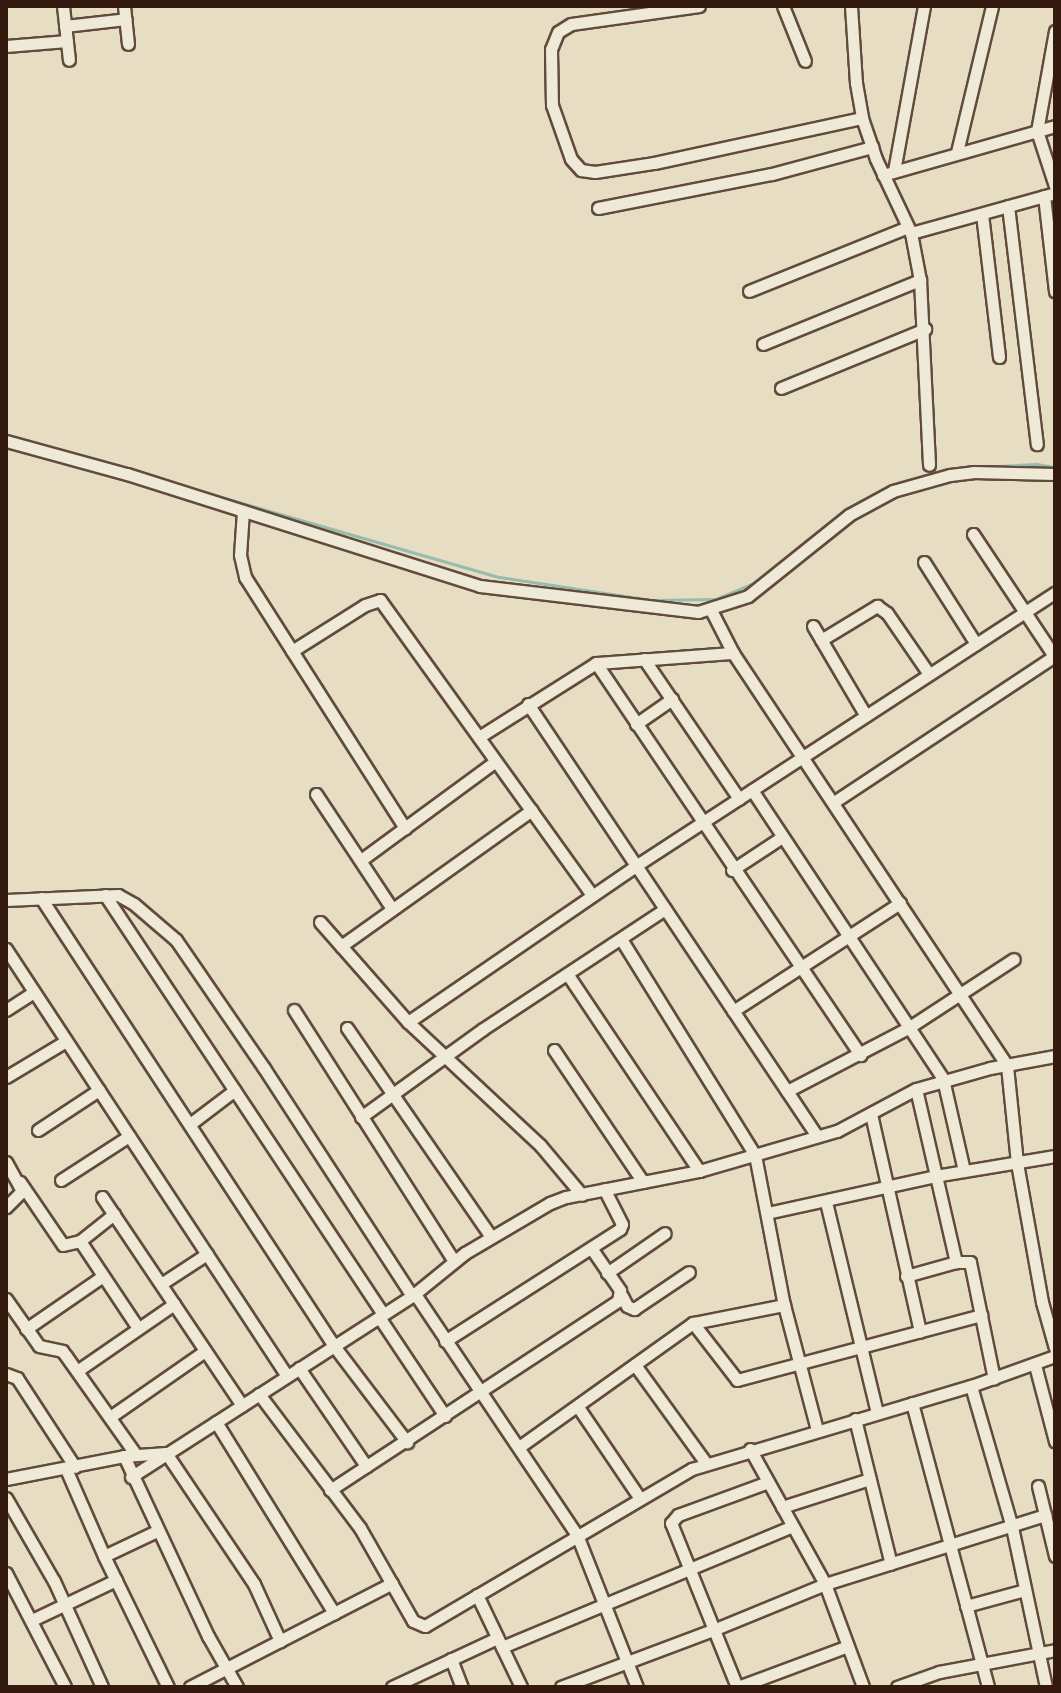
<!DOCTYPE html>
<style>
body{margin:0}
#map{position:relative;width:1061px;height:1693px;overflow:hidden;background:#e7ddc3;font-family:"EB Garamond",serif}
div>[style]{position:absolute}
.stream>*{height:3px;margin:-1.5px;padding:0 1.5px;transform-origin:1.5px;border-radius:1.5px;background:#97bcaf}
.roads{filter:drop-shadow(2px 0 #614b3b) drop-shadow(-2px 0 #614b3b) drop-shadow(0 2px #614b3b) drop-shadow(0 -2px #614b3b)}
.street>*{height:11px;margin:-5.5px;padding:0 5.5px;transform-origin:5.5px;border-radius:5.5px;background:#efe9d8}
span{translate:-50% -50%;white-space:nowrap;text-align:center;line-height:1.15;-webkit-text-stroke:6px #efe9d8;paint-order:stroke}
.frame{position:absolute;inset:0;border:8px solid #341a0e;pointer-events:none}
</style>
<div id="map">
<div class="stream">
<div style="left:41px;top:445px;width:477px;rotate:16.1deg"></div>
<div style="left:499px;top:577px;width:154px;rotate:8.6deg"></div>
<div style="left:651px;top:600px;width:65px;rotate:-0.9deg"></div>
<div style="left:716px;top:599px;width:43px;rotate:-23deg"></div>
<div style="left:756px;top:582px;width:117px;rotate:-39.1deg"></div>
<div style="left:847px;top:508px;width:52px;rotate:-27.6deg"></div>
<div style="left:893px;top:484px;width:56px;rotate:-15.5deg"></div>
<div style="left:947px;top:469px;width:20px;rotate:-3deg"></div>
<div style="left:982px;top:467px;width:54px;rotate:-3.2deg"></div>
<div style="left:1036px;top:464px;width:19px;rotate:9deg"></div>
</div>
<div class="roads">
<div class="street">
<div style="left:63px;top:6px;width:54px;rotate:83.7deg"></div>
<div style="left:124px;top:6px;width:38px;rotate:84deg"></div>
<div style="left:699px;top:6px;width:129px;rotate:172deg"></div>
<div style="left:571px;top:24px;width:15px;rotate:148deg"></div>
<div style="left:558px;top:32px;width:18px;rotate:112deg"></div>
<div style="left:551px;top:49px;width:56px;rotate:89deg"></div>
<div style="left:552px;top:105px;width:57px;rotate:70.6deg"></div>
<div style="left:571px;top:159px;width:15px;rotate:48deg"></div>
<div style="left:581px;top:170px;width:14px;rotate:8deg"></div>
<div style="left:595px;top:172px;width:60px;rotate:-8.7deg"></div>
<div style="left:654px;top:163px;width:213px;rotate:-12.2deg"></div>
<div style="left:783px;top:6px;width:59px;rotate:68.2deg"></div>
<div style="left:851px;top:6px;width:77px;rotate:86.3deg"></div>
<div style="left:856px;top:83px;width:36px;rotate:80deg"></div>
<div style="left:862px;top:118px;width:43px;rotate:71.1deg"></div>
<div style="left:876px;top:159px;width:82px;rotate:64.7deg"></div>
<div style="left:911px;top:233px;width:48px;rotate:79.2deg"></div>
<div style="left:920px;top:280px;width:185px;rotate:87.2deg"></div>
<div style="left:65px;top:26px;width:61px;rotate:-6.5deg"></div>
<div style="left:1055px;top:31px;width:102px;rotate:100.2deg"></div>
<div style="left:1037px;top:131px;width:58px;rotate:71.9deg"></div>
<div style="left:6px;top:46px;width:61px;rotate:-4.7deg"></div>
<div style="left:957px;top:152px;width:150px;rotate:-76.5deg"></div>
<div style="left:894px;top:171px;width:168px;rotate:-79.7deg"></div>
<div style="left:883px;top:175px;width:179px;rotate:-15.9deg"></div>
<div style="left:1044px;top:196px;width:96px;rotate:83.4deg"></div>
<div style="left:1008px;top:206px;width:240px;rotate:83.1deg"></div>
<div style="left:598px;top:208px;width:177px;rotate:-11.1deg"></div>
<div style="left:772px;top:174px;width:104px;rotate:-15.1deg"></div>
<div style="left:982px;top:214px;width:144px;rotate:83.2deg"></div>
<div style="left:911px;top:233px;width:149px;rotate:-15.5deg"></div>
<div style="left:749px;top:291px;width:171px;rotate:-21.9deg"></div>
<div style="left:763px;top:344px;width:170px;rotate:-22.2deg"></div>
<div style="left:781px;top:388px;width:156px;rotate:-22.3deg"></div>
<div style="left:6px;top:441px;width:125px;rotate:15.3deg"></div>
<div style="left:127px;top:474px;width:370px;rotate:17.6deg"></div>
<div style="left:480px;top:586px;width:220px;rotate:6.8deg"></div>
<div style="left:698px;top:612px;width:52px;rotate:-17.7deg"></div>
<div style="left:748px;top:596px;width:129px;rotate:-38.7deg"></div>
<div style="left:849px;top:515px;width:50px;rotate:-28.6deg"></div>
<div style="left:893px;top:491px;width:59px;rotate:-15.7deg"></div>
<div style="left:950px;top:475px;width:23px;rotate:-7deg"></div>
<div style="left:973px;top:472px;width:82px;rotate:1.4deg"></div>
<div style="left:243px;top:511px;width:44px;rotate:93.9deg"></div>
<div style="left:240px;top:555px;width:23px;rotate:77deg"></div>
<div style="left:245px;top:577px;width:298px;rotate:57.5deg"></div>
<div style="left:973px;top:534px;width:146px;rotate:56.4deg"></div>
<div style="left:924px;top:562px;width:97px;rotate:57.6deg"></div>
<div style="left:711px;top:610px;width:48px;rotate:62.9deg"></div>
<div style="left:733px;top:653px;width:496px;rotate:56.4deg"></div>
<div style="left:1007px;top:1066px;width:98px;rotate:84.1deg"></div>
<div style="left:1017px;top:1163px;width:141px;rotate:79.8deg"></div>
<div style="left:1042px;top:1302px;width:48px;rotate:74.2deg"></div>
<div style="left:813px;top:626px;width:104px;rotate:59.5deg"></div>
<div style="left:821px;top:640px;width:66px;rotate:-31.3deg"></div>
<div style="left:877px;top:606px;width:12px;rotate:35deg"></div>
<div style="left:887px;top:613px;width:74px;rotate:55.5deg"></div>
<div style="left:292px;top:651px;width:86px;rotate:-32.2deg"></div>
<div style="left:365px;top:605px;width:16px;rotate:-18deg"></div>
<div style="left:380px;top:600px;width:363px;rotate:54.3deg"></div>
<div style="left:644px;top:659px;width:169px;rotate:55.8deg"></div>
<div style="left:596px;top:663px;width:473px;rotate:56deg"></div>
<div style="left:528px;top:704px;width:520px;rotate:56.22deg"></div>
<div style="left:636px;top:724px;width:44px;rotate:-34.8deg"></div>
<div style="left:479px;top:737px;width:138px;rotate:-32.3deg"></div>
<div style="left:596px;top:663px;width:137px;rotate:-4.2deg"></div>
<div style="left:752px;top:790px;width:346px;rotate:56.5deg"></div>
<div style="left:943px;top:1079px;width:94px;rotate:77.1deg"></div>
<div style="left:316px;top:794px;width:138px;rotate:56.5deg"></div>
<div style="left:834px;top:802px;width:265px;rotate:-33.5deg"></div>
<div style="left:361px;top:860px;width:167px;rotate:-36.3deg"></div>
<div style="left:732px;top:870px;width:60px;rotate:-33.4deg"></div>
<div style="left:105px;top:895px;width:503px;rotate:56.44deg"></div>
<div style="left:41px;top:898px;width:535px;rotate:56.81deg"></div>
<div style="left:334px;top:1346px;width:121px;rotate:52.8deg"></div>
<div style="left:6px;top:900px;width:112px;rotate:-2.6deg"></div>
<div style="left:118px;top:895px;width:18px;rotate:29deg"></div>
<div style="left:134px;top:904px;width:55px;rotate:40.6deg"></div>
<div style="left:176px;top:940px;width:155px;rotate:55.5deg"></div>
<div style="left:264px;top:1068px;width:272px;rotate:57deg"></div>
<div style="left:320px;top:922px;width:133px;rotate:48.7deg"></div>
<div style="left:408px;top:1022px;width:180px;rotate:43deg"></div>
<div style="left:540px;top:1145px;width:65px;rotate:50deg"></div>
<div style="left:621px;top:939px;width:254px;rotate:58.2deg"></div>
<div style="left:755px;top:1155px;width:153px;rotate:79.1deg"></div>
<div style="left:784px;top:1305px;width:129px;rotate:75.2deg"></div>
<div style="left:341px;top:946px;width:234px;rotate:-35.5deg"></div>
<div style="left:6px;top:949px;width:511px;rotate:56.65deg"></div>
<div style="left:568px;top:975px;width:236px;rotate:56.2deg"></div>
<div style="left:6px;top:1010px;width:33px;rotate:-33deg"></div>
<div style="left:294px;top:1010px;width:298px;rotate:57.5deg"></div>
<div style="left:733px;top:1011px;width:199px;rotate:-32.9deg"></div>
<div style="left:408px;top:1022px;width:278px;rotate:-34.4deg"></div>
<div style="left:637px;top:865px;width:499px;rotate:-33.1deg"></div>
<div style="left:347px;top:1028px;width:254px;rotate:55.4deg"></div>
<div style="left:554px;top:1050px;width:159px;rotate:56deg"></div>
<div style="left:6px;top:1077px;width:70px;rotate:-31deg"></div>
<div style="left:916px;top:1089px;width:178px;rotate:77deg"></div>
<div style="left:956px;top:1262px;width:14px"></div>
<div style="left:970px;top:1262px;width:119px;rotate:78.4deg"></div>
<div style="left:787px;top:1091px;width:136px;rotate:-27.5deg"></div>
<div style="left:908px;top:1028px;width:126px;rotate:-33.1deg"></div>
<div style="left:871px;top:1114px;width:223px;rotate:77.3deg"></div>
<div style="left:361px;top:1117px;width:150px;rotate:-35.8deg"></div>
<div style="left:483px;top:1029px;width:218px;rotate:-33.4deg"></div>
<div style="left:190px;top:1124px;width:56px;rotate:-37.1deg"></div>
<div style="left:38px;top:1130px;width:73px;rotate:-33.3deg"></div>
<div style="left:6px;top:1162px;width:33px;rotate:61deg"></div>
<div style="left:22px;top:1191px;width:23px;rotate:135deg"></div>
<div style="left:61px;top:1180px;width:81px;rotate:-32.9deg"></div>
<div style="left:20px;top:1182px;width:76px;rotate:55.7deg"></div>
<div style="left:63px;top:1245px;width:17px;rotate:-13deg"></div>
<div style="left:102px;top:1197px;width:251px;rotate:56.1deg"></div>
<div style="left:826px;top:1202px;width:217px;rotate:76.4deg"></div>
<div style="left:767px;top:1213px;width:172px;rotate:-12.4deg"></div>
<div style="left:935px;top:1176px;width:122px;rotate:-9.5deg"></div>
<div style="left:114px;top:1214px;width:43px;rotate:141.5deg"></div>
<div style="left:80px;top:1241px;width:105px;rotate:56.3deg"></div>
<div style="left:607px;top:1273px;width:70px;rotate:-34.6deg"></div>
<div style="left:906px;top:1276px;width:52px;rotate:-15.6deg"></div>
<div style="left:161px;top:1284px;width:55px;rotate:-33.1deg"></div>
<div style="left:415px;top:1294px;width:290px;rotate:56.1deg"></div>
<div style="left:577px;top:1535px;width:163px;rotate:68.5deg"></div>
<div style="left:622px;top:1296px;width:11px;rotate:63deg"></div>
<div style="left:627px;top:1306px;width:8px;rotate:23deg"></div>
<div style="left:634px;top:1309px;width:66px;rotate:-33.9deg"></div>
<div style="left:6px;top:1299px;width:57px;rotate:54.9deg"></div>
<div style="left:39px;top:1346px;width:24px;rotate:12deg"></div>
<div style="left:62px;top:1351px;width:6px;rotate:51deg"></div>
<div style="left:66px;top:1356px;width:121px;rotate:54.7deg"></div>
<div style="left:379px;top:1317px;width:119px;rotate:56.3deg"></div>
<div style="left:693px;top:1323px;width:72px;rotate:52.3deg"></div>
<div style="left:737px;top:1380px;width:253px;rotate:-14.9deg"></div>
<div style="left:26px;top:1329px;width:93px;rotate:-34.5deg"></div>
<div style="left:445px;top:1341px;width:208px;rotate:-32.6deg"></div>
<div style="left:620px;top:1229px;width:5px;rotate:-68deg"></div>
<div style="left:622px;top:1224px;width:39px;rotate:-117deg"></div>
<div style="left:635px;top:1365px;width:121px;rotate:54.1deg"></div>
<div style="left:1035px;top:1365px;width:79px;rotate:75.3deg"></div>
<div style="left:299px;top:1368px;width:119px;rotate:55.6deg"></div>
<div style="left:77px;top:1371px;width:118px;rotate:-34.6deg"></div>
<div style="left:6px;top:1374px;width:12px;rotate:20deg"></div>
<div style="left:17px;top:1378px;width:106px;rotate:56.9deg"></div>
<div style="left:971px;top:1386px;width:147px;rotate:73.8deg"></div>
<div style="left:1012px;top:1527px;width:164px;rotate:78deg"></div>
<div style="left:259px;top:1394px;width:168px;rotate:53deg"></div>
<div style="left:360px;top:1528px;width:107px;rotate:60.3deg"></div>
<div style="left:413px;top:1621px;width:13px;rotate:23deg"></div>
<div style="left:425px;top:1626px;width:310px;rotate:-30.5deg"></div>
<div style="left:692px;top:1469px;width:291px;rotate:-16.6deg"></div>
<div style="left:971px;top:1386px;width:89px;rotate:-19.7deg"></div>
<div style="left:912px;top:1403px;width:294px;rotate:75deg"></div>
<div style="left:578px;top:1407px;width:109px;rotate:55.9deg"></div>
<div style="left:110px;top:1417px;width:116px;rotate:-34.8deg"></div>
<div style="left:855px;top:1419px;width:149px;rotate:76.1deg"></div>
<div style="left:216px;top:1422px;width:225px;rotate:58.3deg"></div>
<div style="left:519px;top:1447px;width:214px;rotate:-35.5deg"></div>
<div style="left:693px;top:1323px;width:93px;rotate:-11.2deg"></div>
<div style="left:750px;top:1449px;width:154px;rotate:60.9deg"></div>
<div style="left:825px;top:1584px;width:110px;rotate:69.7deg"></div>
<div style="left:124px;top:1456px;width:199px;rotate:65deg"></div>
<div style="left:208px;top:1636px;width:59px;rotate:60.4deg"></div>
<div style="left:66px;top:1469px;width:95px;rotate:66.4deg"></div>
<div style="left:104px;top:1556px;width:146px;rotate:64deg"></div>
<div style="left:131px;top:1477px;width:334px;rotate:-32.8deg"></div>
<div style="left:412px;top:1296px;width:68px;rotate:-39.1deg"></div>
<div style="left:465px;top:1253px;width:99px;rotate:-30.5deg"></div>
<div style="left:550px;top:1203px;width:17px;rotate:-21deg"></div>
<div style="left:566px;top:1197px;width:136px;rotate:-11.1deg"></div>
<div style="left:699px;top:1171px;width:144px;rotate:-16.2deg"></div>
<div style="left:837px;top:1131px;width:89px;rotate:-28deg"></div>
<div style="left:916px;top:1089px;width:77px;rotate:-15.8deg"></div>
<div style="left:990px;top:1068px;width:66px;rotate:-10.5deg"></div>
<div style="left:6px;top:1479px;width:120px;rotate:-11deg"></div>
<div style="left:124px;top:1456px;width:42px;rotate:-4.1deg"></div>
<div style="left:166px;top:1453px;width:158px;rotate:56.1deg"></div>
<div style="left:254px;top:1584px;width:63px;rotate:65.5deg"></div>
<div style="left:1038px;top:1486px;width:72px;rotate:76.3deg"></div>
<div style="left:330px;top:1490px;width:344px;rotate:-33.3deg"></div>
<div style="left:618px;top:1301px;width:11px;rotate:-80deg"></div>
<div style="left:620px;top:1290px;width:51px;rotate:-124.6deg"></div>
<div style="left:6px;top:1498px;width:96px;rotate:60deg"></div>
<div style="left:54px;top:1581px;width:116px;rotate:65.6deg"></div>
<div style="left:782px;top:1507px;width:92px;rotate:-17.7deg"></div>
<div style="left:104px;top:1556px;width:59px;rotate:-25.3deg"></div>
<div style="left:6px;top:1573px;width:128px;rotate:62.6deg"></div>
<div style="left:477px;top:1595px;width:102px;rotate:64.4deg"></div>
<div style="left:966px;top:1606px;width:61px;rotate:-15.2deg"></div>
<div style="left:32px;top:1620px;width:93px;rotate:-25.5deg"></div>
<div style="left:502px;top:1647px;width:314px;rotate:-22.6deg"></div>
<div style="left:451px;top:1659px;width:30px;rotate:69deg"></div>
<div style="left:190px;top:1687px;width:227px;rotate:-27.2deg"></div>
<div style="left:392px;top:1687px;width:116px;rotate:-25deg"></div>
<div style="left:561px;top:1687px;width:162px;rotate:-20.6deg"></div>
<div style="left:713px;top:1630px;width:121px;rotate:-22.3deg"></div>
<div style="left:825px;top:1584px;width:231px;rotate:-17.4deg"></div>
<div style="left:737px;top:1687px;width:177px;rotate:-111.9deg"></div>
<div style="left:671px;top:1523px;width:11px;rotate:-49deg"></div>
<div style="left:678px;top:1515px;width:96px;rotate:-20.1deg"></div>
<div style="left:738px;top:1687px;width:117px;rotate:-20.4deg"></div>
<div style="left:897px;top:1687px;width:45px;rotate:-19.7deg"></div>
<div style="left:939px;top:1672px;width:118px;rotate:-10.7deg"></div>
</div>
</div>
<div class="frame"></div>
</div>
